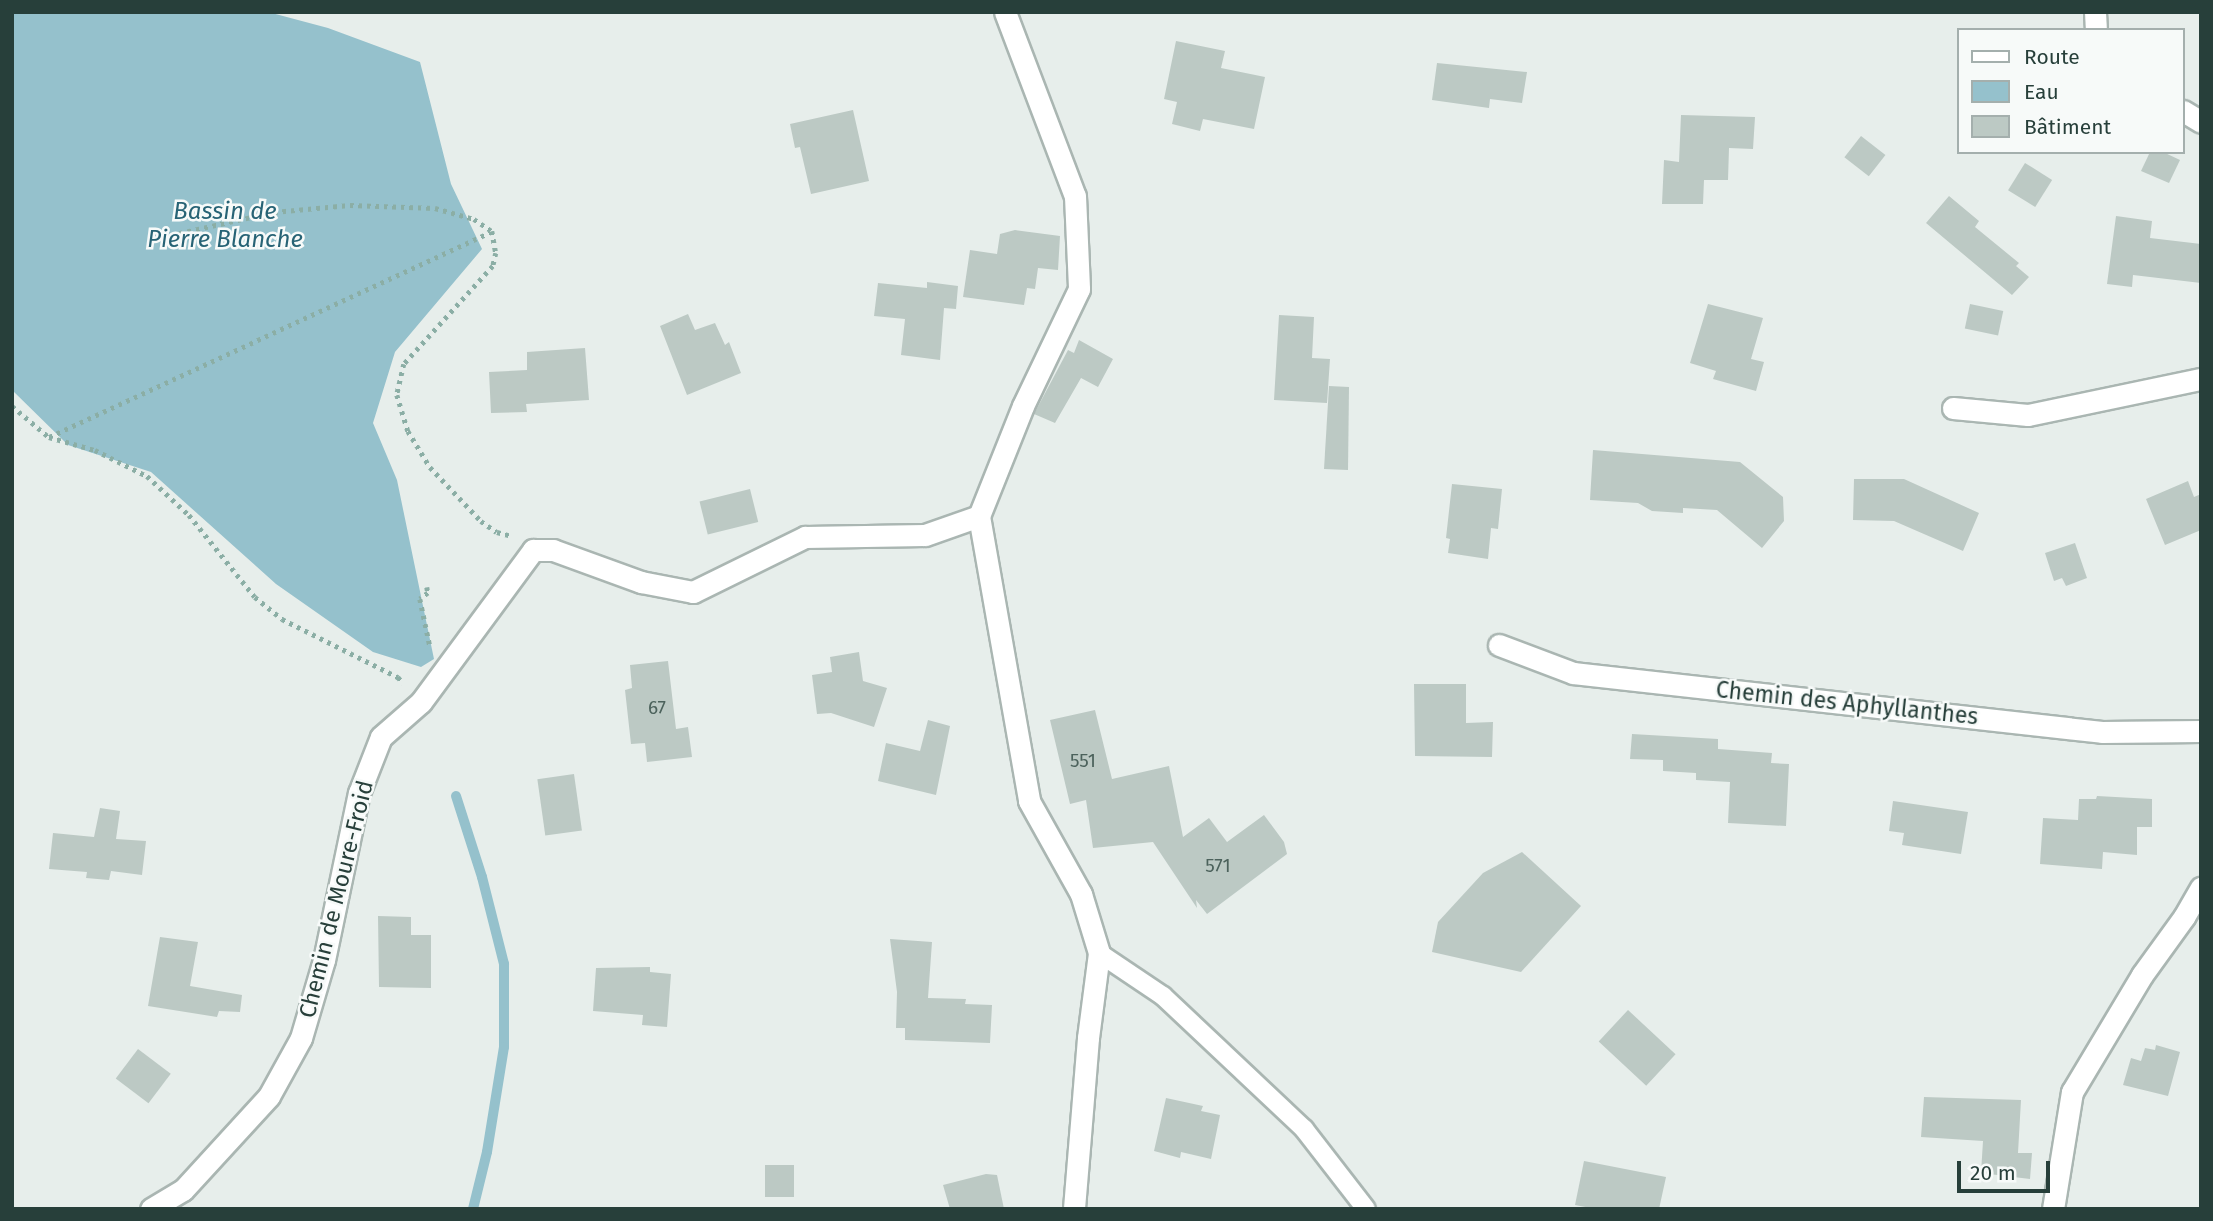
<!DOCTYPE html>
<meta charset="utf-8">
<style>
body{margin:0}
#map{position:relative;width:2213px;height:1221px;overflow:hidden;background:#e7eeeb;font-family:"Fira Sans",sans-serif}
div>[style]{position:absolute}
.water>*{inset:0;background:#95c1cc}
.stream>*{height:10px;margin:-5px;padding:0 5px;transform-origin:5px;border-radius:5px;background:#95c1cc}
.building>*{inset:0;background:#bcc9c4;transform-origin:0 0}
.path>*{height:4.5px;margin-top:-2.25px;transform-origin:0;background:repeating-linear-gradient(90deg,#8baea5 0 3.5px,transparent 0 8.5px)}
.roads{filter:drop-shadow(2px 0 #aab6b2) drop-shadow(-2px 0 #aab6b2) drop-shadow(0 2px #aab6b2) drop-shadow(0 -2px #aab6b2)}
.service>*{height:18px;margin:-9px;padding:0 9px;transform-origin:9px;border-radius:9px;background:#fff}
.minor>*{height:21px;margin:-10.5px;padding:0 10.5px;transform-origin:10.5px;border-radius:10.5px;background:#fff}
span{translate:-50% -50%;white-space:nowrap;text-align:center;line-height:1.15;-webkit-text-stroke:5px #f7faf9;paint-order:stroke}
.number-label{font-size:19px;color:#4c625c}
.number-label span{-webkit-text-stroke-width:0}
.street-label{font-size:23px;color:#273f3a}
.water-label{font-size:24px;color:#276375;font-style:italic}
.frame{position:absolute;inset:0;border:14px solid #273f3a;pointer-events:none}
.legend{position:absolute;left:1957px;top:28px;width:228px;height:126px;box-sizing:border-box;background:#f7faf9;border:2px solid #a4afad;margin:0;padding:9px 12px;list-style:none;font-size:21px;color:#273f3a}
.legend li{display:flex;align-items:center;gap:14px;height:35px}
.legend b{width:35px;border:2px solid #a4afad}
.scale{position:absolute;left:1957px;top:1161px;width:93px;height:32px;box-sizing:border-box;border:4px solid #273f3a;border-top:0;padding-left:9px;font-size:21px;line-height:24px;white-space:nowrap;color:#273f3a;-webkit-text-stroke:5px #f7faf9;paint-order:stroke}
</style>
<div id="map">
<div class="water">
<div style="clip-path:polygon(12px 12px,268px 12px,328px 28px,420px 62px,451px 184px,482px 249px,395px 352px,373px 423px,397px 480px,434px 659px,421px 667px,373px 652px,276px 584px,151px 472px,68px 445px,12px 390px)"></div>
</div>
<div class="stream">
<div style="left:456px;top:796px;width:85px;rotate:72.2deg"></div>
<div style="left:482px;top:877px;width:90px;rotate:75.8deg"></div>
<div style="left:504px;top:964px;width:83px;rotate:90deg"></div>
<div style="left:504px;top:1047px;width:106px;rotate:99.2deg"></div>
<div style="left:487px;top:1152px;width:59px;rotate:103.8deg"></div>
</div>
<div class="building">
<div style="clip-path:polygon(1176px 41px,1225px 51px,1221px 68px,1265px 77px,1254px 129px,1203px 119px,1200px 131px,1172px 124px,1177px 102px,1164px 99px)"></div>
<div style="clip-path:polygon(1437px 63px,1527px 72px,1522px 103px,1490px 99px,1489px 108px,1432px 100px)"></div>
<div style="clip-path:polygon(853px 110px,869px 181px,811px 194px,800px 147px,795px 148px,790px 124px)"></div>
<div style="clip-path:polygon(1681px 115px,1755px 117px,1753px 149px,1729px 148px,1728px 180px,1704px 180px,1703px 204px,1662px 204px,1664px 160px,1679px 162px)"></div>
<div style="left:1861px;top:136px;width:31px;height:27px;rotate:38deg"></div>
<div style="clip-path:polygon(2150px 152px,2163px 152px,2180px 160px,2169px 183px,2141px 171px)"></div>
<div style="left:2025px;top:163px;width:32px;height:32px;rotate:32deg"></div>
<div style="clip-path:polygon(1949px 196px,1979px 221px,1975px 227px,2019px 263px,2016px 266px,2029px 277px,2012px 295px,1926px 223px)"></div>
<div style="clip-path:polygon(2116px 216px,2152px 221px,2150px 238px,2201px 244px,2201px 283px,2133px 275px,2132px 287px,2107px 284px)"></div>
<div style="clip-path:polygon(1015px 230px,1060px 236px,1058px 270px,1038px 268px,1035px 289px,1027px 288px,1024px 305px,963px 297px,970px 250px,997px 254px,1000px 234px)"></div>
<div style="clip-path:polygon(927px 282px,958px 286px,956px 309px,944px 308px,940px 360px,901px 355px,905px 319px,874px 316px,878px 283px,927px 288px)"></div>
<div style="clip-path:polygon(1708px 304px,1763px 318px,1751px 359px,1764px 362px,1756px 391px,1713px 379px,1716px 371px,1690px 363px)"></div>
<div style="left:1970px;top:304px;width:34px;height:25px;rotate:12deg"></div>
<div style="clip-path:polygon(688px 314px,695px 330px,715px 323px,725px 345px,729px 342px,741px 373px,687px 395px,660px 326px)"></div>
<div style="clip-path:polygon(1279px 315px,1314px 317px,1312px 358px,1330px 359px,1327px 403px,1274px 400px)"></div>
<div style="clip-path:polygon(1079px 340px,1113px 359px,1098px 387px,1081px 378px,1055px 423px,1034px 414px,1068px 350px,1074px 353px)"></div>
<div style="clip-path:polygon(585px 348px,589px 400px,526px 404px,527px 412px,491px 413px,489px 372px,527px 370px,527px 352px)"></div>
<div style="clip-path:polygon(1329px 386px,1349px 387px,1348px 470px,1324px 469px)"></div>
<div style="clip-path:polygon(1593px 450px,1740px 462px,1783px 497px,1784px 521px,1762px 548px,1717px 510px,1683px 508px,1683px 513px,1652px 511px,1638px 503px,1590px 500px)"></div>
<div style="clip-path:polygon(1854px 479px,1904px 479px,1979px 513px,1963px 551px,1894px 521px,1853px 520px)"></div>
<div style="clip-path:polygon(2188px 481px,2194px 497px,2201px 494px,2201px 530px,2165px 545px,2146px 499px)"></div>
<div style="clip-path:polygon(1452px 484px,1502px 489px,1498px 529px,1491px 528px,1488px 559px,1448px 553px,1450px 539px,1446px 538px)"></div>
<div style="left:750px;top:489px;width:34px;height:52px;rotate:76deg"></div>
<div style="clip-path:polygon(2075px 543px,2087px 578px,2066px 586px,2062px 578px,2054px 581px,2045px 553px)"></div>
<div style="clip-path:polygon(859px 652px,863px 681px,887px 688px,874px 727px,831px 713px,817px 714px,812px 675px,832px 672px,830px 657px)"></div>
<div style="clip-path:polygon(668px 661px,676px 729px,688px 727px,692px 757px,647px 762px,645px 743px,631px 744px,625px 690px,632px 688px,630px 665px)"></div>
<div style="clip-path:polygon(1414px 684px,1466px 684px,1466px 723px,1493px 722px,1492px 757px,1415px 756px)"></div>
<div style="clip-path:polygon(1095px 710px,1112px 779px,1169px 766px,1183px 837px,1209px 818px,1227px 842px,1264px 815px,1284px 842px,1287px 854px,1207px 914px,1196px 900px,1197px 908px,1153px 842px,1093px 848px,1086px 800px,1070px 804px,1050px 720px)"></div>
<div style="clip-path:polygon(928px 720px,950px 726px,936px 795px,878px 781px,886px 743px,920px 751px)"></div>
<div style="clip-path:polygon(1632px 734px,1718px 739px,1718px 749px,1772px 753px,1771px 763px,1789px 764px,1786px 826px,1728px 823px,1730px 782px,1696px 780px,1696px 773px,1663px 771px,1663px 760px,1630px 759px)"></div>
<div style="left:574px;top:774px;width:57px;height:37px;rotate:82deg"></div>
<div style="clip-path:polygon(2097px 796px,2152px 799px,2152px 827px,2137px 827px,2137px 855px,2103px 852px,2102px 869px,2040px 864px,2043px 818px,2078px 820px,2079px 799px,2096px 799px)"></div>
<div style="clip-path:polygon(1893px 801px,1968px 812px,1961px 854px,1902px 845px,1904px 833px,1889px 831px)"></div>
<div style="clip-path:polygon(100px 808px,120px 811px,116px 839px,146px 841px,142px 875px,111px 871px,109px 880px,86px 878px,87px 872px,49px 869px,53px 833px,94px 837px)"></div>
<div style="clip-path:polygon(1522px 852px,1581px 906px,1521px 972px,1432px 952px,1438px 922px,1483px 873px)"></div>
<div style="clip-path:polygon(378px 916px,411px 917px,411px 935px,431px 935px,431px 988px,379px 987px)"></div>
<div style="clip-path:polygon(160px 937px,198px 942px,190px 986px,242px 995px,240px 1012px,219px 1011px,217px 1017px,148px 1006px)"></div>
<div style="clip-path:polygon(890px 939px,932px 942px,928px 998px,966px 999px,965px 1004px,992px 1005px,990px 1043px,905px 1040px,905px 1028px,896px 1028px,897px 992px)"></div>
<div style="clip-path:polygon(650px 967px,650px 972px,671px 974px,667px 1027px,642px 1025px,643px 1015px,593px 1011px,596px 968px)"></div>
<div style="left:1628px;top:1010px;width:65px;height:43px;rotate:43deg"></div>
<div style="clip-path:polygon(2156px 1045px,2180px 1052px,2168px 1096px,2123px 1085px,2131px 1058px,2141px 1061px,2145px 1048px,2155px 1050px)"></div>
<div style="left:138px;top:1049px;width:41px;height:37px;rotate:37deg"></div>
<div style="clip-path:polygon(1924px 1097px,2021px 1100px,2018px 1153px,2032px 1153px,2030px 1179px,1981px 1173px,1983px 1141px,1921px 1137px)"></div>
<div style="clip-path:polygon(1166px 1098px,1203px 1106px,1201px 1111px,1220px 1115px,1211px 1159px,1181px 1152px,1180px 1158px,1154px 1151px)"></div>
<div style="clip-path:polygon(1584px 1161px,1666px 1177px,1659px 1209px,1596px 1209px,1575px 1205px)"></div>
<div style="left:765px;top:1165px;width:29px;height:32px"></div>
<div style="clip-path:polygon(986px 1174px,997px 1175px,1004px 1209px,950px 1209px,943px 1185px)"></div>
</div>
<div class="path">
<div style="left:171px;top:235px;width:106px;rotate:-12.6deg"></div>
<div style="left:274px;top:212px;width:76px;rotate:-5.3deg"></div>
<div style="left:350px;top:205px;width:85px;rotate:2deg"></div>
<div style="left:435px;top:208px;width:41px;rotate:15.8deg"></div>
<div style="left:474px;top:219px;width:22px;rotate:34deg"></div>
<div style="left:492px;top:231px;width:22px;rotate:80deg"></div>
<div style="left:496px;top:253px;width:13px;rotate:103deg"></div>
<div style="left:493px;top:266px;width:132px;rotate:132.2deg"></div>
<div style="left:404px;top:364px;width:32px;rotate:103deg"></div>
<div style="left:397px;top:395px;width:38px;rotate:73deg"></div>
<div style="left:408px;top:431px;width:42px;rotate:58.6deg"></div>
<div style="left:430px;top:467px;width:74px;rotate:46.6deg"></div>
<div style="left:481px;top:521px;width:19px;rotate:35deg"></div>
<div style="left:497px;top:532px;width:16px;rotate:15deg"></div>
<div style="left:12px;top:406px;width:48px;rotate:40deg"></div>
<div style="left:49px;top:437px;width:48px;rotate:15.8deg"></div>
<div style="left:95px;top:450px;width:58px;rotate:26.6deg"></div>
<div style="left:147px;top:476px;width:57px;rotate:42.9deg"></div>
<div style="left:189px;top:515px;width:105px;rotate:51.2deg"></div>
<div style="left:255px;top:597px;width:35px;rotate:39deg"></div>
<div style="left:282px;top:619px;width:130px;rotate:26.6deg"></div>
<div style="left:398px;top:677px;width:8px;rotate:50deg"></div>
<div style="left:49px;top:437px;width:487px;rotate:-24.9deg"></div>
<div style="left:427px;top:587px;width:6px;rotate:81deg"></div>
<div style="left:428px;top:593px;width:10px;rotate:143deg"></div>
<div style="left:420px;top:599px;width:48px;rotate:78deg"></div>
</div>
<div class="roads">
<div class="service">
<div style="left:1099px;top:953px;width:77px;rotate:33.9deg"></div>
<div style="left:1163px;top:996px;width:194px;rotate:43.3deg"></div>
<div style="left:1304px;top:1129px;width:101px;rotate:52.2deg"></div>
</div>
<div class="minor">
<div style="left:1005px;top:12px;width:197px;rotate:69.2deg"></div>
<div style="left:1075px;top:196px;width:93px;rotate:87.5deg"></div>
<div style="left:1079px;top:289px;width:130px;rotate:115.6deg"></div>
<div style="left:1023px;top:406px;width:118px;rotate:111.8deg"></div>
<div style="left:979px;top:516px;width:289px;rotate:80deg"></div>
<div style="left:1029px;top:801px;width:107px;rotate:60.8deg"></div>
<div style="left:1081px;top:894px;width:62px;rotate:73deg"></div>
<div style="left:1099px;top:953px;width:86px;rotate:97.4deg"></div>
<div style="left:1088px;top:1038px;width:172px;rotate:94.7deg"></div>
<div style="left:2095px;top:12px;width:18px;rotate:87deg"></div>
<div style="left:2183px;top:111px;width:21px;rotate:31deg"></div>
<div style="left:1953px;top:408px;width:75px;rotate:5.3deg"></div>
<div style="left:2028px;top:415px;width:177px;rotate:-11.8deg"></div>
<div style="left:1499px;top:645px;width:79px;rotate:20.7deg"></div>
<div style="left:1573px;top:673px;width:532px;rotate:6.36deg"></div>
<div style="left:2102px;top:732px;width:99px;rotate:-0.6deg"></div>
<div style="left:151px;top:1209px;width:37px;rotate:-31deg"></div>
<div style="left:183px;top:1190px;width:127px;rotate:-47.5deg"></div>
<div style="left:269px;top:1096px;width:66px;rotate:-61.1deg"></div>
<div style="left:301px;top:1038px;width:81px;rotate:-73.6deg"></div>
<div style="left:324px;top:960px;width:171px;rotate:-78.2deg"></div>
<div style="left:359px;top:793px;width:60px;rotate:-68.6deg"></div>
<div style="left:381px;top:737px;width:53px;rotate:-41.2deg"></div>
<div style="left:421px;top:702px;width:189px;rotate:-53.6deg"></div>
<div style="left:533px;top:550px;width:20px"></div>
<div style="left:553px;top:550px;width:94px;rotate:20deg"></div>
<div style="left:641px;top:582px;width:53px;rotate:10.9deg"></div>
<div style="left:693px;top:592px;width:125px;rotate:-26.2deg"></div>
<div style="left:805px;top:537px;width:120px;rotate:-1deg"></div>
<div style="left:925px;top:535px;width:57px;rotate:-19.4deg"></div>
<div style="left:2053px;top:1209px;width:119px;rotate:-80.8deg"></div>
<div style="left:2072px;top:1092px;width:136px;rotate:-59.1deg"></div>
<div style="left:2142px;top:975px;width:72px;rotate:-54.1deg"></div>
<div style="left:2184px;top:917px;width:34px;rotate:-60deg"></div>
</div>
</div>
<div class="number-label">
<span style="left:657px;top:708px">67</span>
<span style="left:1083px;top:761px">551</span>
<span style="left:1218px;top:866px">571</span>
</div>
<div class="street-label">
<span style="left:1847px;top:703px;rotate:6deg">Chemin des Aphyllanthes</span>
<span style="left:336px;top:899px;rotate:-76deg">Chemin de Moure-Froid</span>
</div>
<div class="water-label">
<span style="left:225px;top:226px">Bassin de<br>Pierre Blanche</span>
</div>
<div class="frame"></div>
<ul class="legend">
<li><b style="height:9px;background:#fff"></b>Route</li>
<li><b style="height:19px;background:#95c1cc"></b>Eau</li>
<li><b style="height:19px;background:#bcc9c4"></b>Bâtiment</li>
</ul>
<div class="scale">20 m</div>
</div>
